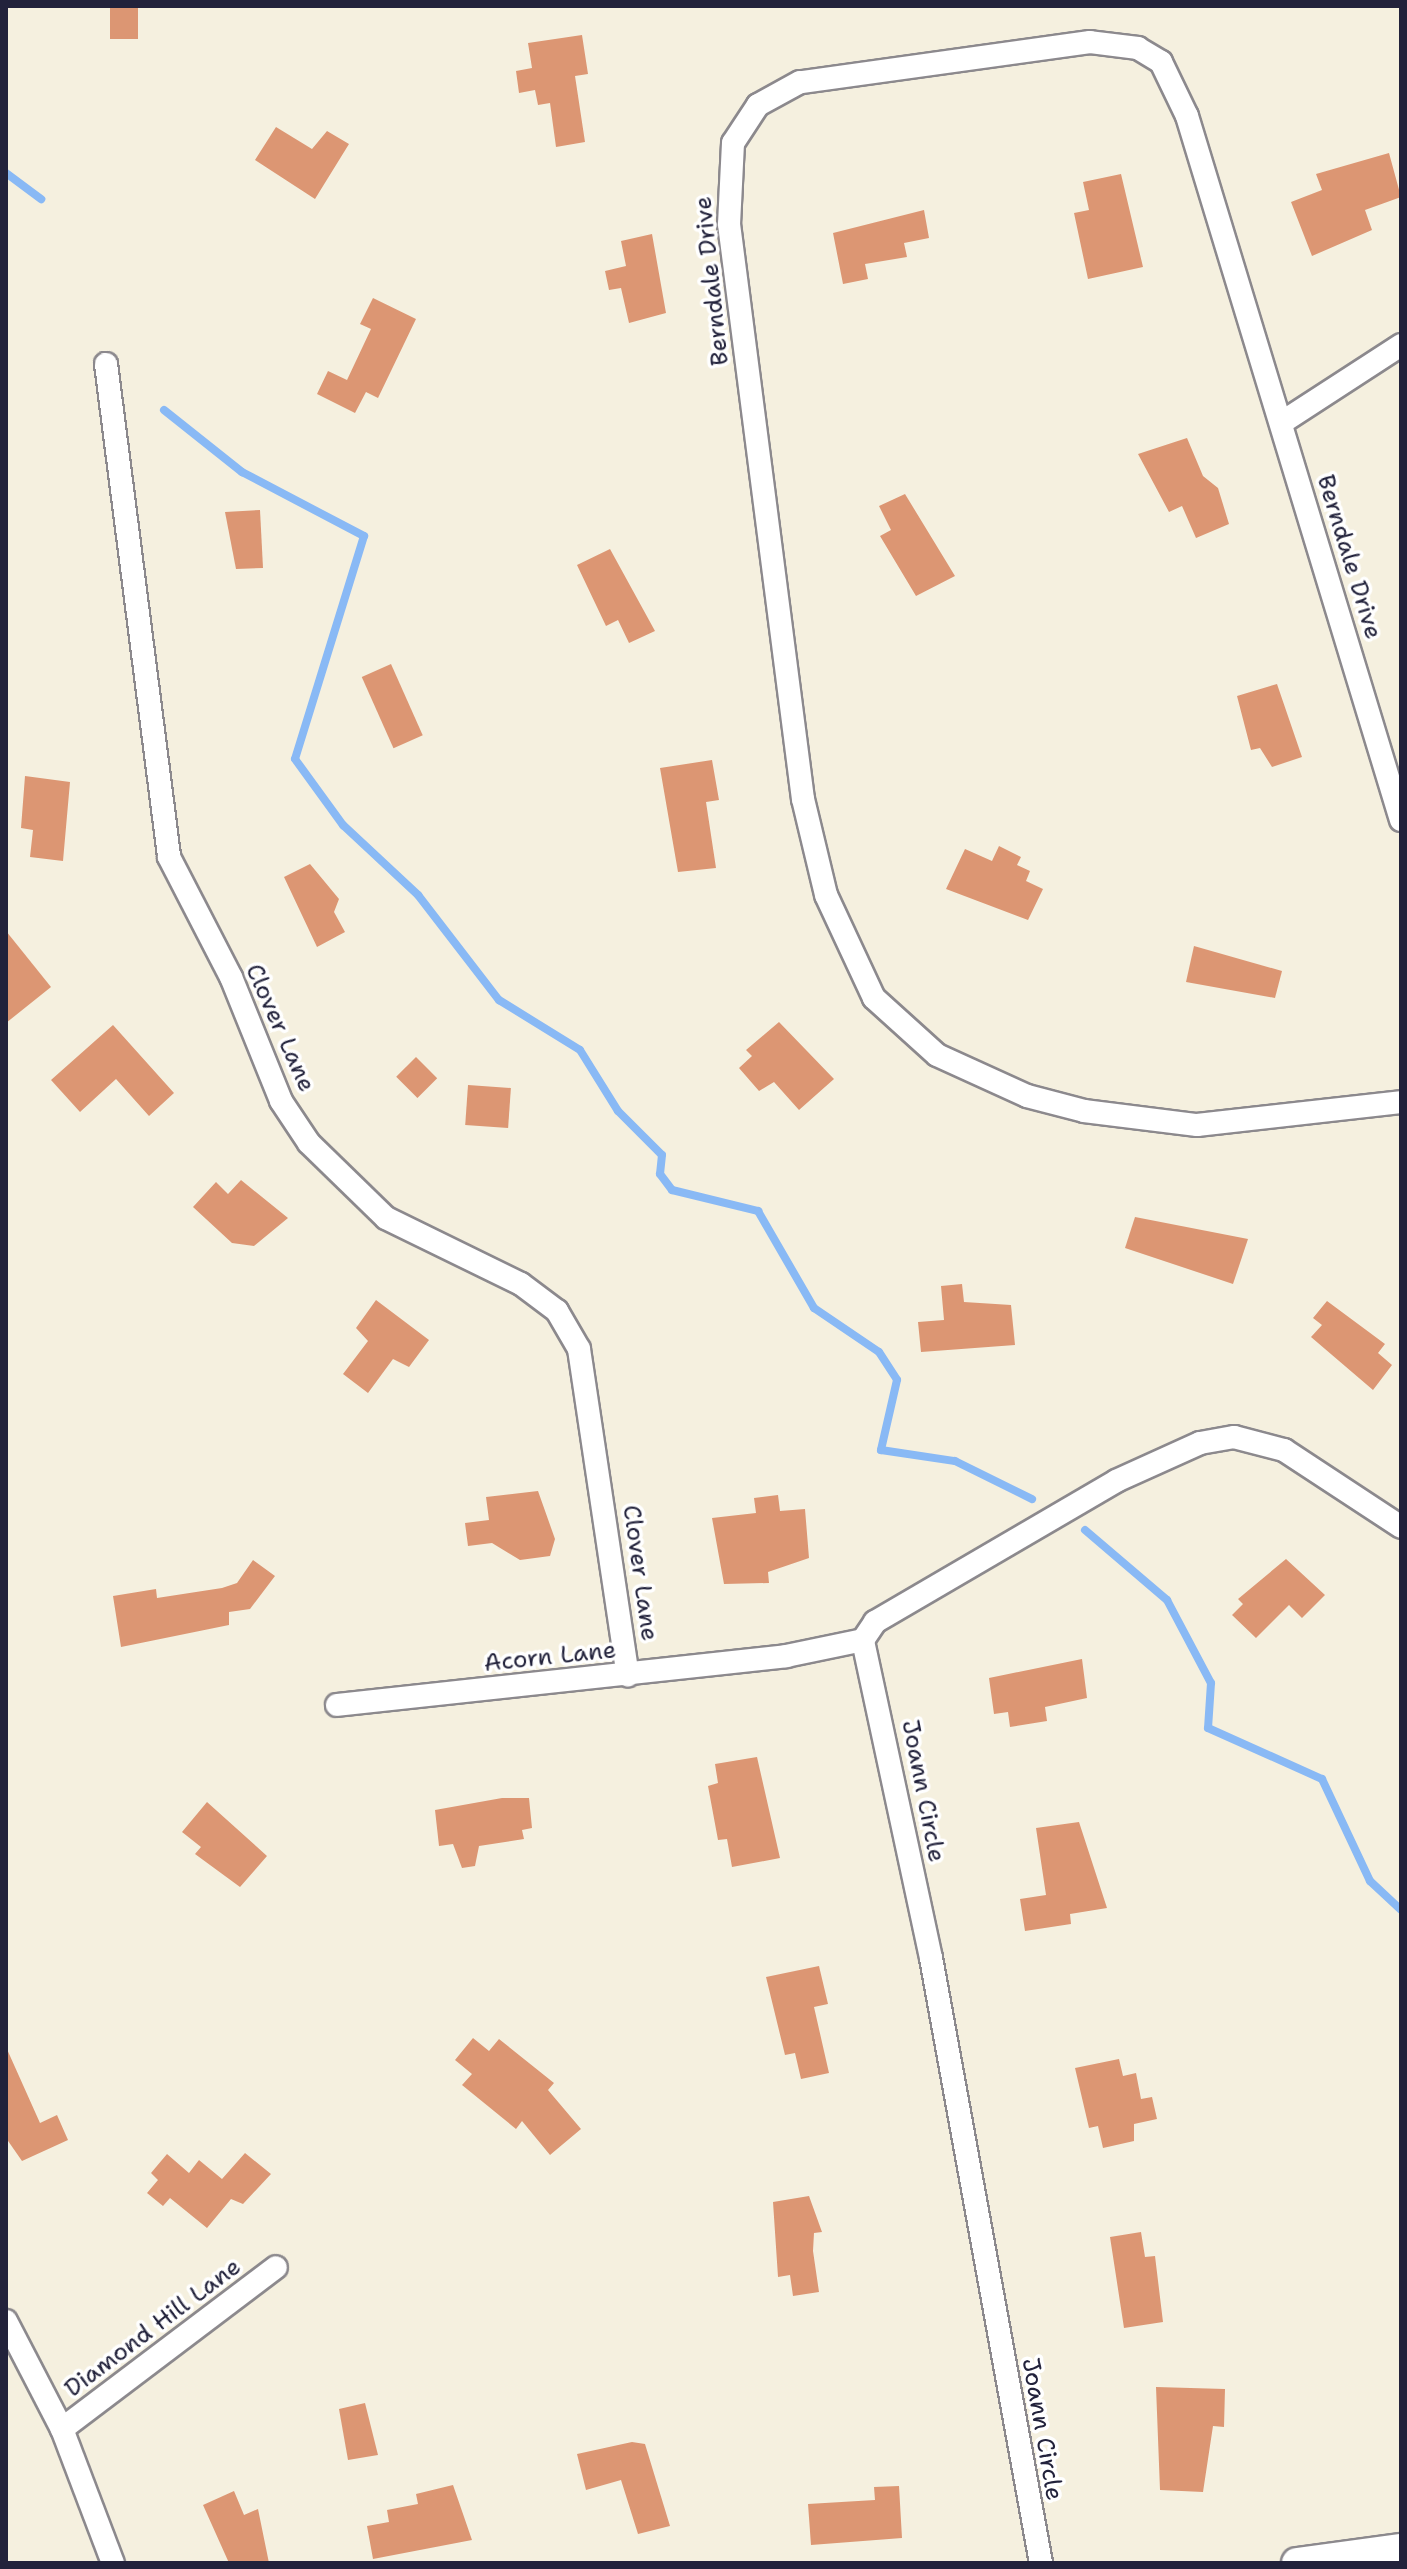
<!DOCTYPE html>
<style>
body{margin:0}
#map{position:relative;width:1407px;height:2569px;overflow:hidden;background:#f5f0df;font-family:"Shantell Sans",sans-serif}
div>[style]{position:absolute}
.stream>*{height:8px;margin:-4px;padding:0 4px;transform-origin:4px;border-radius:4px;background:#89b9f5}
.building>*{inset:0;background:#dc9673;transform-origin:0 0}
.roads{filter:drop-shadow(2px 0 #8c898d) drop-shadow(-2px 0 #8c898d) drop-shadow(0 2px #8c898d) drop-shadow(0 -2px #8c898d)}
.street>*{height:22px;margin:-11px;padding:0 11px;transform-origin:11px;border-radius:11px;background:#fff}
.secondary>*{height:30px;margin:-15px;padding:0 15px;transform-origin:15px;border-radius:15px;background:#fff}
span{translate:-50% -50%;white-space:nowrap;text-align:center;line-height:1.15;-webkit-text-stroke:7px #fff;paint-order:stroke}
.street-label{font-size:24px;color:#22223b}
.frame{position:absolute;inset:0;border:8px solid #22223b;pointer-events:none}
</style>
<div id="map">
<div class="stream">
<div style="left:6px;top:173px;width:44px;rotate:36.6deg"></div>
<div style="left:164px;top:410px;width:100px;rotate:38.5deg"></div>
<div style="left:242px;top:472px;width:138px;rotate:27.7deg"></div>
<div style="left:364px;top:536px;width:233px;rotate:107.2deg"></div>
<div style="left:295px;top:759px;width:82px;rotate:54deg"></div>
<div style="left:343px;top:825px;width:103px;rotate:43deg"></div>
<div style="left:418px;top:895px;width:133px;rotate:52.4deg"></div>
<div style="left:499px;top:1000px;width:95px;rotate:31.7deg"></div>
<div style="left:580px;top:1050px;width:72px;rotate:58.1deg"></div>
<div style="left:618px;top:1111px;width:62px;rotate:45deg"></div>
<div style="left:662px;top:1155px;width:19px;rotate:96deg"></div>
<div style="left:660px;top:1174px;width:20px;rotate:53deg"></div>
<div style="left:672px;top:1190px;width:89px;rotate:13.7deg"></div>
<div style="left:758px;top:1211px;width:112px;rotate:60deg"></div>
<div style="left:814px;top:1308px;width:78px;rotate:34.1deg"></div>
<div style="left:879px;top:1352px;width:33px;rotate:57deg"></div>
<div style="left:897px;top:1380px;width:72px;rotate:102.9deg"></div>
<div style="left:881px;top:1450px;width:75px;rotate:8.5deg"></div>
<div style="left:955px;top:1461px;width:86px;rotate:26.3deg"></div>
<div style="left:1085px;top:1530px;width:108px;rotate:40.5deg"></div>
<div style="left:1167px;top:1600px;width:94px;rotate:62.1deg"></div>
<div style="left:1211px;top:1683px;width:45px;rotate:93.8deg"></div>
<div style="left:1208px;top:1728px;width:125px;rotate:24.1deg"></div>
<div style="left:1322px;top:1779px;width:113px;rotate:64.8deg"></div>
<div style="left:1370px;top:1881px;width:42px;rotate:43.1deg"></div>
</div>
<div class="building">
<div style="left:110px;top:6px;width:28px;height:33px"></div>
<div style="clip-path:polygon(582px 35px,588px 74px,575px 76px,585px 142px,556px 147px,550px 103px,538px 105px,535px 90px,519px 93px,516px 71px,532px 68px,528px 43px)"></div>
<div style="clip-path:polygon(276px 127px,312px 149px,327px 131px,349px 144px,315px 199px,255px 160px)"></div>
<div style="clip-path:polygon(1389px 153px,1401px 197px,1365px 210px,1372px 230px,1312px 256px,1291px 202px,1322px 190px,1316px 174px)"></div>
<div style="clip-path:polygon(1121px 174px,1143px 267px,1088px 279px,1074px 213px,1089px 210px,1083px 182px)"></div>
<div style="clip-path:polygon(924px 210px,929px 238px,904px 243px,907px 257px,865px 264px,868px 279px,843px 284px,833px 233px)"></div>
<div style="clip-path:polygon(652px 234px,666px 313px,629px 323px,621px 288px,609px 290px,605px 271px,626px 266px,621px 241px)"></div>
<div style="clip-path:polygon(373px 298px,416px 319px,378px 398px,366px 392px,355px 413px,317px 394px,328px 371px,347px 380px,371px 329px,360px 324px)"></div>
<div style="clip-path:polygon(1187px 438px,1203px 476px,1218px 488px,1229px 524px,1196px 538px,1182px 506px,1169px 512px,1138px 454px)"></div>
<div style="clip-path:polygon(905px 494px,955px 576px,916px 596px,880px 536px,891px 530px,879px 506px)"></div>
<div style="clip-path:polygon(260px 510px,263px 568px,236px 569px,225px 512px)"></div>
<div style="clip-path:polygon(610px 549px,655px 631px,629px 643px,618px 620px,606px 626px,577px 565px)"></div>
<div style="left:391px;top:664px;width:78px;height:32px;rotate:66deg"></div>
<div style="clip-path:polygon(1277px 684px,1302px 757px,1272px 767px,1260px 748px,1251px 750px,1237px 696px)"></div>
<div style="clip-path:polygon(712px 760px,719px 800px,706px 802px,716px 868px,678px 872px,660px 768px)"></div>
<div style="clip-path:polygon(25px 776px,70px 782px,63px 861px,30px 857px,33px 830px,21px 828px)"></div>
<div style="clip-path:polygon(999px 846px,1021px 857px,1017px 865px,1030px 871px,1026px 881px,1043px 889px,1028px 920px,946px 889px,965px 849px,992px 861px)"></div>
<div style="clip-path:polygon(310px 864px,339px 899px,334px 912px,345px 932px,317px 947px,284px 877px)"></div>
<div style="clip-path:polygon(6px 931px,51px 987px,6px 1023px)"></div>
<div style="clip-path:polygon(1194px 946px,1282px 971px,1275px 998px,1186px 982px)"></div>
<div style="clip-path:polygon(779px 1022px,834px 1079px,799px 1110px,774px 1082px,759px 1091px,739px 1068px,752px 1056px,746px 1050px)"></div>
<div style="clip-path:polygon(113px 1025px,174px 1093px,149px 1116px,116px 1079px,80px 1112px,51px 1080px)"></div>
<div style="left:416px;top:1057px;width:30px;height:28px;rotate:45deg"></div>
<div style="left:468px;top:1085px;width:43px;height:40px;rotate:4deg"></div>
<div style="clip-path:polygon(241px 1180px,288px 1218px,254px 1246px,232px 1243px,193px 1207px,216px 1182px,228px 1194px)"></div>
<div style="clip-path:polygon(1135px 1217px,1248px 1239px,1233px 1284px,1125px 1248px)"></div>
<div style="clip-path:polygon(962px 1284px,964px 1302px,1011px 1305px,1015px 1345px,921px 1352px,918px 1322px,944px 1320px,941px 1286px)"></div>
<div style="clip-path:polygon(376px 1300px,429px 1340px,409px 1367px,393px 1359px,368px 1393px,343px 1374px,368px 1341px,356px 1328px)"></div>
<div style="clip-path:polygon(1327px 1301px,1385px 1344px,1378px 1353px,1392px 1365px,1373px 1390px,1311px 1337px,1322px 1325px,1313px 1318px)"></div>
<div style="clip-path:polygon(538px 1491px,555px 1539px,550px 1556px,520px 1560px,492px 1543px,468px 1546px,465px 1523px,489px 1520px,486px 1497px)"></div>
<div style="clip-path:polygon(778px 1495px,780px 1511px,805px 1509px,809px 1558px,768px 1572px,769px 1583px,724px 1584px,712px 1518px,756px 1513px,754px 1498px)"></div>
<div style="clip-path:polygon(1286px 1559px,1325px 1595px,1302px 1618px,1289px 1605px,1256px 1638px,1232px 1615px,1243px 1604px,1238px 1599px)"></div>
<div style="clip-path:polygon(253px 1560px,275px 1576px,250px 1609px,229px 1612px,229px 1625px,121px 1647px,113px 1596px,156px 1589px,157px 1598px,222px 1588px,237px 1583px)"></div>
<div style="clip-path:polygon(1082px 1659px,1087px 1698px,1045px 1707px,1047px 1721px,1010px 1727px,1008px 1712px,994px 1714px,989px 1678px)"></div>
<div style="clip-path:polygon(757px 1757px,780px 1858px,732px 1867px,727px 1839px,718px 1840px,708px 1786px,718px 1783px,715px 1764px)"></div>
<div style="clip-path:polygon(502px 1798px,529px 1798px,532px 1828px,522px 1830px,524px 1839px,479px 1846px,475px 1866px,462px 1868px,453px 1844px,439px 1846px,435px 1810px)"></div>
<div style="clip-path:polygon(207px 1802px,267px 1856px,240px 1887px,195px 1854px,201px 1847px,182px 1832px)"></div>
<div style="clip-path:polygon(1079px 1822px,1107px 1908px,1070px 1914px,1071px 1924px,1025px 1931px,1020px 1899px,1046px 1895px,1036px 1828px)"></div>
<div style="clip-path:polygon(819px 1966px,828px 2004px,814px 2007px,829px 2073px,801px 2079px,795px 2053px,785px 2055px,766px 1977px)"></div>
<div style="clip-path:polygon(473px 2038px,489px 2051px,499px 2039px,554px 2083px,548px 2090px,581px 2129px,550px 2155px,522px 2121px,516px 2129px,462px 2085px,472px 2074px,455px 2060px)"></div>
<div style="clip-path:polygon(6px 2047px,40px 2123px,57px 2115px,68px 2140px,22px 2161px,6px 2138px)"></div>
<div style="clip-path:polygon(1119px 2059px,1123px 2076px,1136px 2073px,1141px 2099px,1152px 2097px,1157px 2119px,1134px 2124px,1134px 2141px,1103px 2148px,1098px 2126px,1089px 2128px,1075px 2068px)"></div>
<div style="clip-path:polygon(245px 2153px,271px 2174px,243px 2204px,231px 2199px,207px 2228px,170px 2198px,163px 2206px,147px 2193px,158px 2180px,151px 2173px,167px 2154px,189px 2173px,199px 2160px,222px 2179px)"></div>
<div style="clip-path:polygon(809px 2196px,822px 2232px,814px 2233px,813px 2251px,819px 2292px,793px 2296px,790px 2275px,778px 2277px,773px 2202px)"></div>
<div style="clip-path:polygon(1141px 2232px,1145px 2257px,1155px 2256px,1163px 2322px,1124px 2328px,1110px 2237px)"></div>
<div style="clip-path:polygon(1156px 2387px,1225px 2389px,1224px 2427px,1213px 2426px,1203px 2492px,1160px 2490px)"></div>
<div style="clip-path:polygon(365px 2403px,378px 2455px,348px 2460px,339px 2409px)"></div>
<div style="clip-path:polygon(632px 2442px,645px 2444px,670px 2526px,638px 2534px,621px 2480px,586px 2490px,577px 2454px)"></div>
<div style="clip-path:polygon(453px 2485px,472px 2540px,373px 2559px,367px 2526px,389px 2522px,387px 2510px,418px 2504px,416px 2494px)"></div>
<div style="clip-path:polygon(899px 2486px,902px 2538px,811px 2545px,808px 2504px,875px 2500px,874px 2487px)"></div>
<div style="clip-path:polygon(234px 2491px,244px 2515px,258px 2509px,269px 2563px,229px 2563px,203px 2505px)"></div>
</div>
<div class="roads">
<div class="street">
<div style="left:106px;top:364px;width:497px;rotate:82.7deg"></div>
<div style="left:169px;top:857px;width:135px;rotate:62.7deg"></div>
<div style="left:231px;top:977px;width:134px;rotate:68deg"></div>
<div style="left:281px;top:1101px;width:50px;rotate:56.3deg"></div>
<div style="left:309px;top:1143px;width:107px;rotate:44.2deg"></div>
<div style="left:386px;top:1218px;width:150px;rotate:26.1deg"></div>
<div style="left:521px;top:1284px;width:45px;rotate:36.9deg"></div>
<div style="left:557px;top:1311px;width:44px;rotate:59.9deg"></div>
<div style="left:579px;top:1349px;width:330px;rotate:81.5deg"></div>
<div style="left:1281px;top:423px;width:143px;rotate:-33deg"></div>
<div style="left:1401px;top:820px;width:736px;rotate:-106.91deg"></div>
<div style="left:1187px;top:116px;width:60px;rotate:-115.7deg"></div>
<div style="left:1161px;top:62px;width:27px;rotate:-149deg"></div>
<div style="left:1138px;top:48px;width:48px;rotate:-172.9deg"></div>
<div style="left:1090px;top:42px;width:293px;rotate:172.1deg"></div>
<div style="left:800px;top:82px;width:48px;rotate:151.3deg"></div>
<div style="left:758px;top:105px;width:45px;rotate:123.3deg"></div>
<div style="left:733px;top:143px;width:81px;rotate:92.8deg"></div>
<div style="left:729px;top:224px;width:580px;rotate:82.67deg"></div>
<div style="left:803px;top:799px;width:99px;rotate:76.5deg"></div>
<div style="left:826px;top:895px;width:114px;rotate:65deg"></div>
<div style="left:874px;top:998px;width:85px;rotate:42.1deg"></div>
<div style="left:937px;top:1055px;width:99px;rotate:24.5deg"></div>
<div style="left:1027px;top:1096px;width:59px;rotate:14.7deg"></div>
<div style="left:1084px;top:1111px;width:114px;rotate:7.1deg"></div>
<div style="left:1197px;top:1125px;width:205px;rotate:-6.4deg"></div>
<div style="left:337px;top:1705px;width:452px;rotate:-6.2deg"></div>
<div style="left:786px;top:1656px;width:79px;rotate:-11.7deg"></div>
<div style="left:6px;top:2321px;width:122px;rotate:62.6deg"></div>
<div style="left:62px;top:2429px;width:143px;rotate:69.2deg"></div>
<div style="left:62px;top:2429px;width:268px;rotate:-37.1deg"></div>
<div style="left:1041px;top:2563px;width:615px;rotate:-100.3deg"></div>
<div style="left:931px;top:1958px;width:325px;rotate:-102.1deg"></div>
<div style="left:863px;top:1640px;width:22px;rotate:-56deg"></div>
<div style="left:875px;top:1622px;width:279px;rotate:-30.3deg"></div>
<div style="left:1116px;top:1481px;width:92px;rotate:-24.3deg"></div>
<div style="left:1200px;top:1443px;width:35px;rotate:-10deg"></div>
<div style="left:1234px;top:1437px;width:52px;rotate:14.6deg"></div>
<div style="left:1284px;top:1450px;width:140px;rotate:33.3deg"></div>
</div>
<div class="secondary">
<div style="left:1297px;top:2563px;width:105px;rotate:-7.7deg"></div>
</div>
</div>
<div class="street-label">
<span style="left:712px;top:281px;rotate:-96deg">Berndale Drive</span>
<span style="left:1349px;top:557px;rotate:73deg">Berndale Drive</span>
<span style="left:280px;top:1028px;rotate:66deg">Clover Lane</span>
<span style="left:640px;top:1573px;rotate:82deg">Clover Lane</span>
<span style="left:550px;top:1657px;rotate:-6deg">Acorn Lane</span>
<span style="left:923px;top:1791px;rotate:79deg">Joann Circle</span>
<span style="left:153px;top:2328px;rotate:-37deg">Diamond Hill Lane</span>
<span style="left:1042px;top:2429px;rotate:80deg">Joann Circle</span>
</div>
<div class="frame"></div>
</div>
